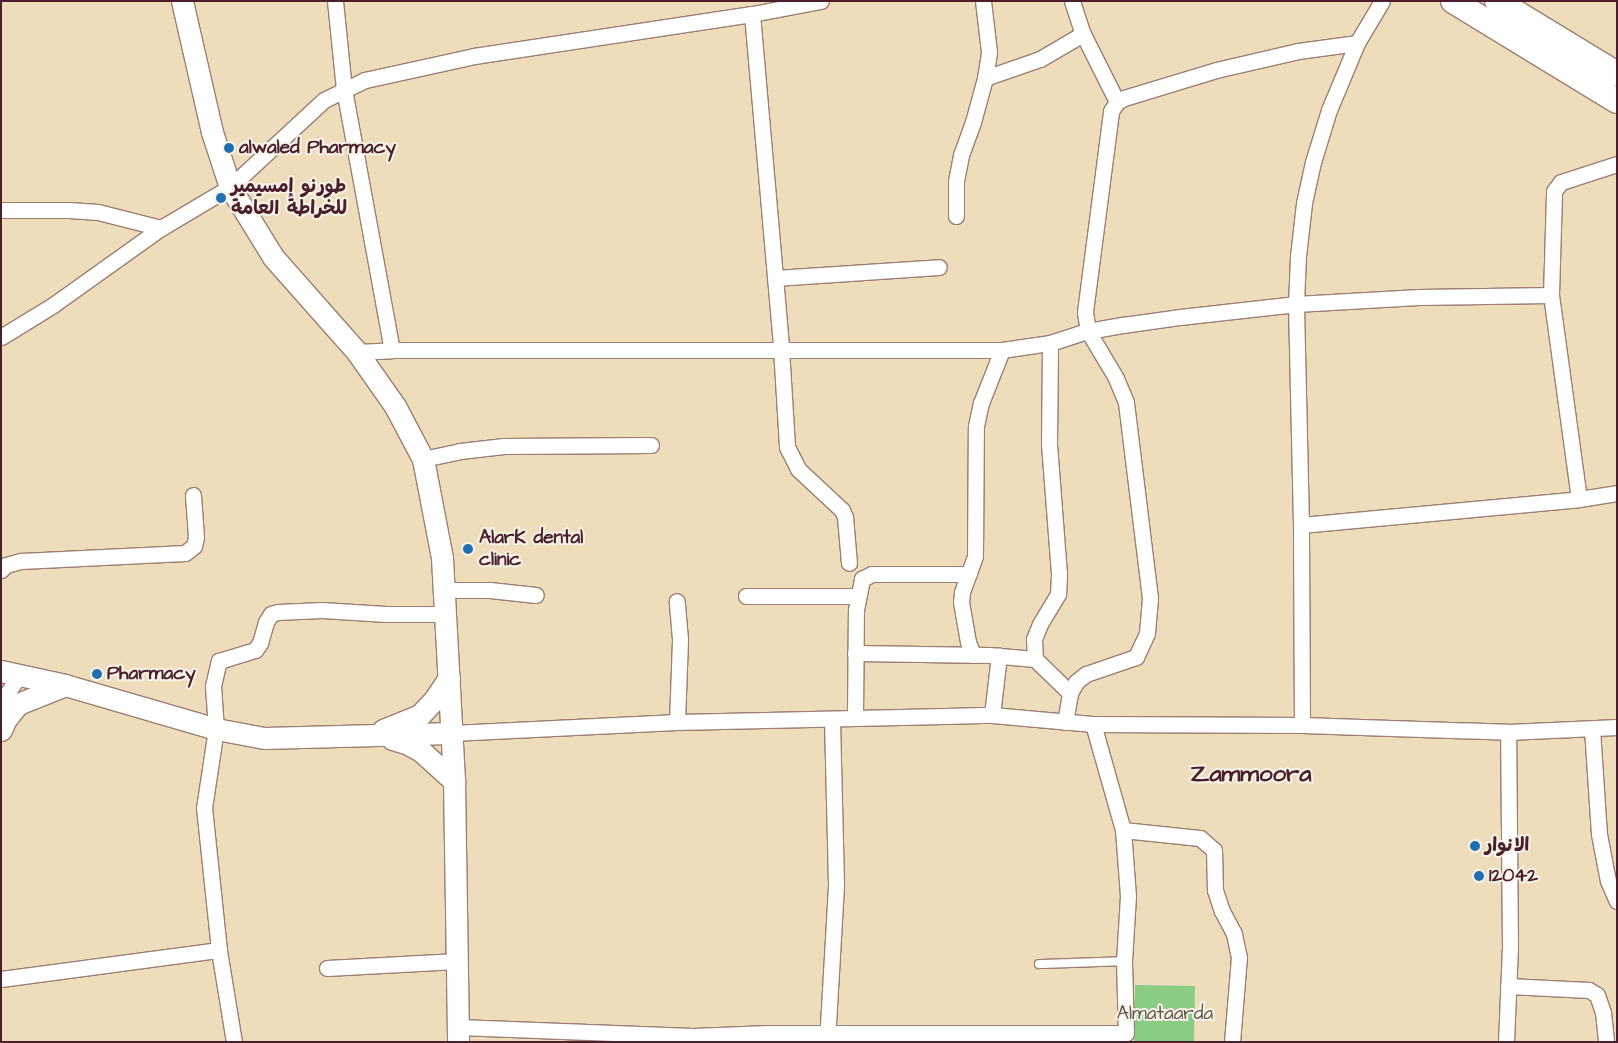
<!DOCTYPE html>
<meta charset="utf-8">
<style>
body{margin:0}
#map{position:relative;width:1618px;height:1043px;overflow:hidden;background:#edddba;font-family:"Architects Daughter","Playpen Sans Arabic",sans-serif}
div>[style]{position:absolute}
.green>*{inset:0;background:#8bcc84;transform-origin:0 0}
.roads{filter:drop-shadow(1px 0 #9c7e72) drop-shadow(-1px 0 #9c7e72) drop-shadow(0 1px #9c7e72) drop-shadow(0 -1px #9c7e72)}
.lane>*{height:8px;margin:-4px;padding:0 4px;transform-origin:4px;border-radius:4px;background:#fff}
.street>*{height:15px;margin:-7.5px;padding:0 7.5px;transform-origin:7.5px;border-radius:7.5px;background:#fff}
.secondary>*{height:21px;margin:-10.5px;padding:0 10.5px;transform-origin:10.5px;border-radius:10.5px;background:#fff}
.primary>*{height:24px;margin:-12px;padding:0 12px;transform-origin:12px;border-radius:12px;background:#fff}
.dots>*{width:14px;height:14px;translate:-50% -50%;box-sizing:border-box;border:2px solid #f7f3e8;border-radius:50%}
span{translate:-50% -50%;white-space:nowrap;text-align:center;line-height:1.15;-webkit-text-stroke:4px #f7f3e8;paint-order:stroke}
.poi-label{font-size:19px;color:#4a1f2b;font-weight:700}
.left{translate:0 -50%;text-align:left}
.park-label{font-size:19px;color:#5e5346}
.district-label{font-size:24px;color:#4a1f2b;font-weight:700}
.frame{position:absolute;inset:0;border:2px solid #4a1f2b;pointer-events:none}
</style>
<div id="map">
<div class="green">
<div style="left:1135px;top:985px;width:60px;height:57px;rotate:1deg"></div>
</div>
<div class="roads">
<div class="lane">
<div style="left:1039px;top:964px;width:85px;rotate:-2deg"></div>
</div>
<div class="street">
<div style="left:335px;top:1px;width:88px;rotate:84.2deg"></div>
<div style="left:344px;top:89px;width:265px;rotate:79.6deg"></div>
<div style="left:1072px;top:1px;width:35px;rotate:72deg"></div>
<div style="left:1083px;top:34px;width:76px;rotate:63.4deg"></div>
<div style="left:752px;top:14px;width:335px;rotate:85deg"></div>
<div style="left:781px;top:348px;width:99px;rotate:86.5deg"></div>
<div style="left:787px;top:447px;width:25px;rotate:63deg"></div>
<div style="left:798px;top:469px;width:60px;rotate:43deg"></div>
<div style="left:842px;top:510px;width:8px;rotate:67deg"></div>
<div style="left:845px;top:517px;width:46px;rotate:85deg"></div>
<div style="left:985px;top:78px;width:58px;rotate:-19.1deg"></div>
<div style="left:1040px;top:59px;width:50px;rotate:-30.2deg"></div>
<div style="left:1px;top:210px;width:68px"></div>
<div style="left:69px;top:210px;width:29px;rotate:4deg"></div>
<div style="left:98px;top:212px;width:65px;rotate:14.3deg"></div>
<div style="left:956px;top:216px;width:35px;rotate:-90deg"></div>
<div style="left:956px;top:181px;width:26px;rotate:-79deg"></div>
<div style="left:961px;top:155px;width:35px;rotate:-70deg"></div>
<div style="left:973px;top:122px;width:46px;rotate:-74.7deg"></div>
<div style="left:985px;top:78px;width:26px;rotate:-81deg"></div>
<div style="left:989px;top:52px;width:51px;rotate:-96.7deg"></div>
<div style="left:775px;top:278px;width:164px;rotate:-3.8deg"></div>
<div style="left:1px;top:337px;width:61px;rotate:-31.6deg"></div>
<div style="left:53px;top:305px;width:133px;rotate:-35.5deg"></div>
<div style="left:161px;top:228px;width:80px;rotate:-30.7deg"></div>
<div style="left:230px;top:187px;width:128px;rotate:-42.8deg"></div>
<div style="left:324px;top:100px;width:46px;rotate:-26deg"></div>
<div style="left:365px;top:80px;width:112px;rotate:-12.4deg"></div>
<div style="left:474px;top:56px;width:281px;rotate:-8.6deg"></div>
<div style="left:752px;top:14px;width:70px;rotate:-10.7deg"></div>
<div style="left:357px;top:352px;width:35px;rotate:-3deg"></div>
<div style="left:392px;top:350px;width:610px"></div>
<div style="left:1002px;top:350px;width:49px;rotate:-8.3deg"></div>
<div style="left:1050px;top:343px;width:40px;rotate:-18deg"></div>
<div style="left:1088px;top:331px;width:36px;rotate:-10deg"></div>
<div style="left:1123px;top:325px;width:58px;rotate:-8deg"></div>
<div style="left:1180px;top:317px;width:117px;rotate:-6.4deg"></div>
<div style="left:1296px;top:304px;width:123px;rotate:-3.3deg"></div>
<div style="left:1419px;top:297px;width:132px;rotate:-0.9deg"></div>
<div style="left:423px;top:459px;width:38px;rotate:-12deg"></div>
<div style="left:460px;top:451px;width:44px;rotate:-6.5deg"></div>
<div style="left:504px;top:446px;width:147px;rotate:-0.4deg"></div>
<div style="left:1579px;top:499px;width:206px;rotate:-97.8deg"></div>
<div style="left:1551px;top:295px;width:104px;rotate:-88.3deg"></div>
<div style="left:1554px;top:191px;width:11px;rotate:-52deg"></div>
<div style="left:1561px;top:182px;width:59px;rotate:-17.8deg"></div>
<div style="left:1301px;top:525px;width:279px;rotate:-5.3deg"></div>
<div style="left:1579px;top:499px;width:38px;rotate:-9deg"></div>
<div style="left:1px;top:570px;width:7px;rotate:-45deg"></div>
<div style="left:6px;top:565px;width:16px;rotate:-15deg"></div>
<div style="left:21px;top:561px;width:164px;rotate:-2.8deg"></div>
<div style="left:185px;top:553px;width:11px;rotate:-38deg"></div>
<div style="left:194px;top:546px;width:9px;rotate:-77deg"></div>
<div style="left:196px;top:537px;width:42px;rotate:-94.1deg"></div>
<div style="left:443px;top:590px;width:47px"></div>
<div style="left:490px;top:590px;width:46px;rotate:6.2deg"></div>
<div style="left:746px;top:596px;width:112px"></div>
<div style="left:855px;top:653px;width:134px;rotate:0.9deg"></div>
<div style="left:989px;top:655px;width:46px;rotate:5deg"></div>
<div style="left:1035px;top:659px;width:49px;rotate:44.2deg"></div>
<div style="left:973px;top:655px;width:14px;rotate:-111deg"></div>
<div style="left:968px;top:642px;width:41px;rotate:-99.9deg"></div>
<div style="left:961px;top:602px;width:10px;rotate:-84deg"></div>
<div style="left:962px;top:592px;width:38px;rotate:-70deg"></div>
<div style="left:975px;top:556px;width:130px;rotate:-89.6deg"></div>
<div style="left:976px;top:426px;width:24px;rotate:-78deg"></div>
<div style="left:981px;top:403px;width:57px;rotate:-68.4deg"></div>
<div style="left:1035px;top:659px;width:20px;rotate:-93deg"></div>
<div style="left:1034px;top:639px;width:16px;rotate:-68deg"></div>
<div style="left:1040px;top:624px;width:35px;rotate:-59deg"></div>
<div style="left:1058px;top:594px;width:20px;rotate:-87deg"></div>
<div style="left:1059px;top:574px;width:131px;rotate:-94.4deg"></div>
<div style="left:1049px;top:443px;width:100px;rotate:-89.4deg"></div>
<div style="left:1px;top:707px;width:9px;rotate:-72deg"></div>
<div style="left:4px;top:698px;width:27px;rotate:-56deg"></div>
<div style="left:992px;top:715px;width:60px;rotate:-83.3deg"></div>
<div style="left:855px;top:718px;width:108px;rotate:-89.5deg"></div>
<div style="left:856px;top:610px;width:32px;rotate:-79deg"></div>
<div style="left:862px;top:579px;width:11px;rotate:-27deg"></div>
<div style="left:872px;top:574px;width:97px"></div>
<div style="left:677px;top:722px;width:83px;rotate:-87.9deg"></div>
<div style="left:680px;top:639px;width:38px;rotate:-95deg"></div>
<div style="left:1065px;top:722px;width:29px;rotate:-80deg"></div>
<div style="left:1070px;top:693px;width:13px;rotate:-61deg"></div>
<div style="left:1076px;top:682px;width:13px;rotate:-39deg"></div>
<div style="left:1086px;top:674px;width:53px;rotate:-18.8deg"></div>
<div style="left:1136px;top:657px;width:26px;rotate:-65deg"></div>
<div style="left:1147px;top:633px;width:35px;rotate:-85deg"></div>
<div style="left:1150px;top:598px;width:197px;rotate:-97deg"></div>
<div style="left:1126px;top:402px;width:26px;rotate:-113deg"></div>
<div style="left:1116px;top:378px;width:55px;rotate:-120.8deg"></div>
<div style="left:1088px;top:331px;width:19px;rotate:-99deg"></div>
<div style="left:1085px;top:312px;width:203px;rotate:-82.6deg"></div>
<div style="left:1111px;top:111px;width:11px;rotate:-56deg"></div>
<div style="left:1117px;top:102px;width:8px;rotate:-30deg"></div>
<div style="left:1124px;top:98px;width:96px;rotate:-16.9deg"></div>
<div style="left:1216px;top:70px;width:84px;rotate:-13deg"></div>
<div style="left:1298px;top:51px;width:60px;rotate:-7.7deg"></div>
<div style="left:1302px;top:725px;width:200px;rotate:-90.3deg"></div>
<div style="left:1301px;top:525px;width:221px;rotate:-91.3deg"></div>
<div style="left:1296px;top:304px;width:48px;rotate:-87.6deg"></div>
<div style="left:1298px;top:256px;width:53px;rotate:-83.5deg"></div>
<div style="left:1304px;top:203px;width:42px;rotate:-77.6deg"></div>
<div style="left:1313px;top:162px;width:54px;rotate:-72.9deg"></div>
<div style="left:1329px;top:110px;width:73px;rotate:-67.3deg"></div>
<div style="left:1357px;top:43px;width:49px;rotate:-59.2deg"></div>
<div style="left:1592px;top:729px;width:105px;rotate:86.2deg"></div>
<div style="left:1599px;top:834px;width:48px;rotate:79.2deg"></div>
<div style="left:1608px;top:881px;width:22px;rotate:66deg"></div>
<div style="left:452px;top:733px;width:225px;rotate:-2.8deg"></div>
<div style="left:677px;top:722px;width:315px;rotate:-1.3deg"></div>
<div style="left:992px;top:715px;width:101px;rotate:5.1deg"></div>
<div style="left:1093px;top:724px;width:209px;rotate:0.3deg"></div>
<div style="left:1302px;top:725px;width:206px;rotate:1.9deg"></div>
<div style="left:1508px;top:732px;width:109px;rotate:-2.6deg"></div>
<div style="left:1123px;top:830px;width:77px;rotate:5.9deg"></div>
<div style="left:1200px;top:838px;width:18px;rotate:41deg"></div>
<div style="left:1214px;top:850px;width:40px;rotate:88.6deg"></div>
<div style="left:1215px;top:890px;width:22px;rotate:72deg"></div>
<div style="left:1222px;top:911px;width:26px;rotate:62deg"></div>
<div style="left:1234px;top:934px;width:24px;rotate:78deg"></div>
<div style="left:1239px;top:957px;width:85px;rotate:94.7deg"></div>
<div style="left:327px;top:968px;width:130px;rotate:-3.1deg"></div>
<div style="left:1px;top:979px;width:220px;rotate:-7.6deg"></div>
<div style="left:1508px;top:986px;width:81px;rotate:2.8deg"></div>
<div style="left:1589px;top:990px;width:9px;rotate:32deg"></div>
<div style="left:1597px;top:995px;width:18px;rotate:71deg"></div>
<div style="left:1603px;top:1012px;width:30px;rotate:84deg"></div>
<div style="left:458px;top:1027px;width:235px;rotate:2.2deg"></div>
<div style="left:693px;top:1036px;width:75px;rotate:-2.3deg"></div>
<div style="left:768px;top:1033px;width:358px"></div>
<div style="left:1126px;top:1033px;width:72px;rotate:-91.6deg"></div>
<div style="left:1124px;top:961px;width:65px;rotate:-86.5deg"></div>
<div style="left:1128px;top:896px;width:66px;rotate:-94.3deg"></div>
<div style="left:1123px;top:830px;width:110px;rotate:-105.8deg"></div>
<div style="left:234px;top:1042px;width:93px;rotate:-99.3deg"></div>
<div style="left:219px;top:950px;width:143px;rotate:-96deg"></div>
<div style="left:204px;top:808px;width:80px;rotate:-81.4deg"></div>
<div style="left:216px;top:729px;width:43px;rotate:-94deg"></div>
<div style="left:213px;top:686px;width:26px;rotate:-77deg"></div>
<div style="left:219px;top:661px;width:38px;rotate:-17deg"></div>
<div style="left:255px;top:650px;width:9px;rotate:-54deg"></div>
<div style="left:260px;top:643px;width:22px;rotate:-74deg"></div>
<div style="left:266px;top:622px;width:9px;rotate:-58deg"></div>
<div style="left:271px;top:614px;width:7px;rotate:-16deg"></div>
<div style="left:278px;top:612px;width:44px;rotate:-2.6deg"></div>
<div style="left:322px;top:610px;width:64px;rotate:3.6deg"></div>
<div style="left:386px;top:614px;width:59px"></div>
<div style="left:827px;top:1042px;width:158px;rotate:-86.7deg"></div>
<div style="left:836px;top:884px;width:165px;rotate:-91.4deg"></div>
<div style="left:1506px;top:1042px;width:94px;rotate:-87.6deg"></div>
<div style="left:1510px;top:948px;width:216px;rotate:-90.5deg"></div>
</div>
<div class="secondary">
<div style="left:182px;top:1px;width:134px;rotate:77.1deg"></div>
<div style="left:212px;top:132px;width:58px;rotate:71.9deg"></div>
<div style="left:230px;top:187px;width:82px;rotate:58.4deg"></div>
<div style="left:273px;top:257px;width:127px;rotate:48.5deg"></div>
<div style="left:357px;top:352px;width:66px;rotate:54.9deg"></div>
<div style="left:395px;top:406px;width:60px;rotate:62.2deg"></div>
<div style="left:423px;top:459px;width:101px;rotate:79.1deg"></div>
<div style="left:442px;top:558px;width:223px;rotate:86.9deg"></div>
<div style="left:454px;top:781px;width:261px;rotate:89.1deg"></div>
<div style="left:1px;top:671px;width:66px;rotate:12.3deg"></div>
<div style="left:65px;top:685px;width:157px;rotate:16.2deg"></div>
<div style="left:216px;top:729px;width:49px;rotate:10.6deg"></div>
<div style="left:264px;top:738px;width:188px;rotate:-1.5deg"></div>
<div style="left:1px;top:730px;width:12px;rotate:-66deg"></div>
<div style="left:6px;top:719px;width:19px;rotate:-51deg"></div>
<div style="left:18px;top:704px;width:48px;rotate:-21.8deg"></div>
<div style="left:383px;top:730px;width:40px;rotate:-22deg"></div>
<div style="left:420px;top:715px;width:21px;rotate:-47deg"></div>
<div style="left:434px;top:700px;width:27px;rotate:-56deg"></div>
<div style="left:392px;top:739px;width:15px;rotate:16deg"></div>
<div style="left:406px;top:743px;width:17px;rotate:28deg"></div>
<div style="left:421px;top:751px;width:45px;rotate:42.3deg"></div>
</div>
<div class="primary">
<div style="left:1453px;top:1px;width:192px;rotate:31.4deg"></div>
<div style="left:1497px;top:1px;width:140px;rotate:31.3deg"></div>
</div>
</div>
<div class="dots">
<div style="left:229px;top:148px;background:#1f6fb2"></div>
<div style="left:221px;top:198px;background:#1f6fb2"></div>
<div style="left:468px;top:549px;background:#1f6fb2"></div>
<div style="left:97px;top:674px;background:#1f6fb2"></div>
<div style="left:1475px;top:846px;background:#1f6fb2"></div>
<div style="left:1479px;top:876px;background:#1f6fb2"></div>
</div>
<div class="poi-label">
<span class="left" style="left:239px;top:148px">alwaled Pharmacy</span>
<span class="left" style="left:231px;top:198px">طورنو إمسيمير<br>للخراطة العامة</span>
<span class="left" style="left:479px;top:549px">AlarK dental<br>clinic</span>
<span class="left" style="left:107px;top:674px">Pharmacy</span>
<span class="left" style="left:1485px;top:846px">الانوار</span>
<span class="left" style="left:1489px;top:876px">12042</span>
</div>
<div class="park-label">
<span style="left:1165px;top:1014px">Almataarda</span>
</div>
<div class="district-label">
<span style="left:1251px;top:775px">Zammoora</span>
</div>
<div class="frame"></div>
</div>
